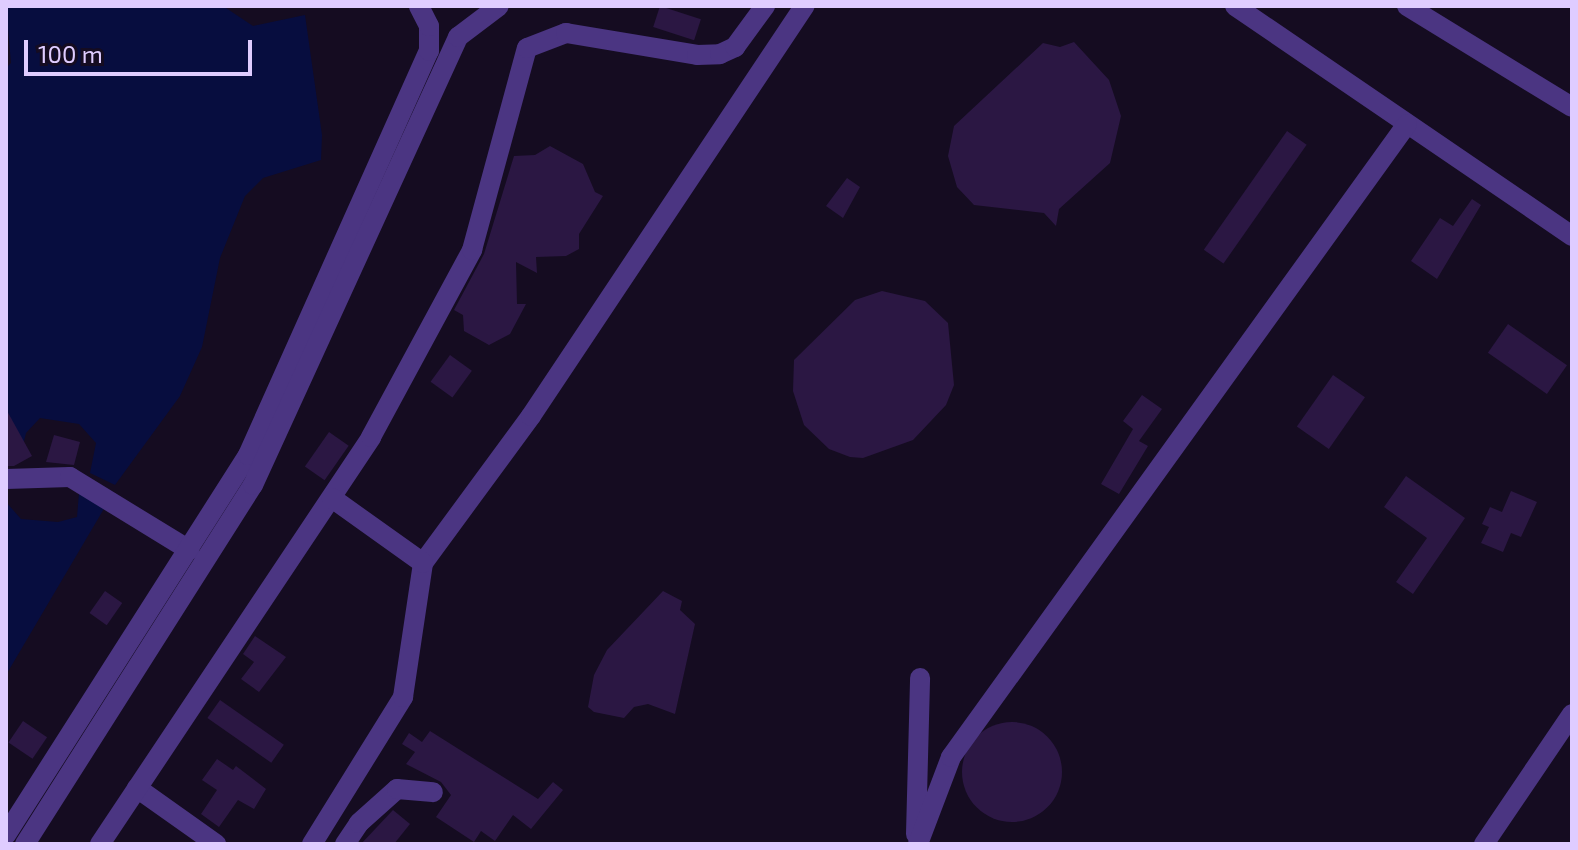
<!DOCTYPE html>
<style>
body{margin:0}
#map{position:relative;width:1578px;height:850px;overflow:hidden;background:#150c21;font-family:"Exo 2",sans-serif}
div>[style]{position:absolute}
.water>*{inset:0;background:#070d3f}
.building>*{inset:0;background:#2b1743;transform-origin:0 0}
.round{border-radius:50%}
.minor>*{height:20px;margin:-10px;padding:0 10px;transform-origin:10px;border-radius:10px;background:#4b3582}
span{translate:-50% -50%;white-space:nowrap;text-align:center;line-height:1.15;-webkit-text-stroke:8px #150c21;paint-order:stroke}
.frame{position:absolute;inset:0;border:8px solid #dfccff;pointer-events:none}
.scale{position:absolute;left:24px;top:40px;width:228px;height:36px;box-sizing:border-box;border:4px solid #dfccff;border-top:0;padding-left:10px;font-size:24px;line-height:28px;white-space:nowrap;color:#dfccff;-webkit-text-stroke:6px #150c21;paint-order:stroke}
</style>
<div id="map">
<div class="water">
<div style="clip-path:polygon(6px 6px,223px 6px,253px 26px,305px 15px,322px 135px,321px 160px,263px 178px,245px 196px,220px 258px,202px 347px,180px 396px,115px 485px,90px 473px,96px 443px,79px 424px,40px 418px,26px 433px,20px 458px,6px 462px,6px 68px,11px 63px)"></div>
<div style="clip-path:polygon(79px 493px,105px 507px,6px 675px,6px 502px,21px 519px,58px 522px,77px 517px)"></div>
</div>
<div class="building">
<div style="left:660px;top:6px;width:43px;height:22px;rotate:18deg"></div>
<div style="clip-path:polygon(1074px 42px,1109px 80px,1121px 116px,1110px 163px,1059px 209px,1056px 226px,1044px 213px,974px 205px,957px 187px,948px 156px,954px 126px,1043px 43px,1060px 47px)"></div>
<div style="left:1287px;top:131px;width:24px;height:145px;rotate:35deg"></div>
<div style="clip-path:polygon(550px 146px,583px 164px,595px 192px,603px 196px,579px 234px,579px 249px,566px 256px,536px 257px,537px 273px,516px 262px,517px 304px,526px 304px,510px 334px,489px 345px,464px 331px,463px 315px,454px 310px,484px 254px,514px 156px,535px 155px)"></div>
<div style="clip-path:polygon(847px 178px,860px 187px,843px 218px,826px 206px)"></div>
<div style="clip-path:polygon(1472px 199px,1481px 205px,1437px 279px,1411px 261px,1440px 218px,1453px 226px)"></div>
<div style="clip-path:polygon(882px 291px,925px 301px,948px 323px,954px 385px,946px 405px,913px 440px,863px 458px,850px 457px,829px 449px,804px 425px,793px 391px,794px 360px,855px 300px)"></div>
<div style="left:1508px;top:324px;width:72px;height:35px;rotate:35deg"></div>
<div style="left:450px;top:355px;width:27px;height:33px;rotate:36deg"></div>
<div style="left:1333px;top:375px;width:39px;height:63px;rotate:35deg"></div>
<div style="clip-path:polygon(1142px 395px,1162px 409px,1139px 441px,1148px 446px,1119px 494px,1101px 484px,1133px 429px,1123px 421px)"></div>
<div style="clip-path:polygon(6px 409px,32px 456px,14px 466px,6px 466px)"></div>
<div style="left:329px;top:432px;width:24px;height:42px;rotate:35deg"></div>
<div style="clip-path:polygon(54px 435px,80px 442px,74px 465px,46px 462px)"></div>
<div style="clip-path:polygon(1406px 476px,1465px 518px,1413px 594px,1396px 582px,1427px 538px,1384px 507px)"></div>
<div style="clip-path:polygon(1511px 491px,1537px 502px,1521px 537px,1511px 533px,1503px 552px,1481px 543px,1489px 527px,1482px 524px,1490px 507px,1502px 512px)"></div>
<div style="left:105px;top:591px;width:21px;height:27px;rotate:35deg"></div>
<div style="clip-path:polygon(663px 591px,682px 601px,680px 610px,695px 624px,675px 714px,648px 704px,634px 707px,624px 718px,594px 712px,588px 707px,594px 675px,607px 650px)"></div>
<div style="clip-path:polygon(255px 636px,286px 657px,259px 692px,241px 679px,254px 662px,243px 654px)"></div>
<div style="left:220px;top:700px;width:78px;height:22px;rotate:35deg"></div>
<div style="left:23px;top:721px;width:29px;height:26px;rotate:34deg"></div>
<div class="round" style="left:962px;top:722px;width:100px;height:100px"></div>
<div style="clip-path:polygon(430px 731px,538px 799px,553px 782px,563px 790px,531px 829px,513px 815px,495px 841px,481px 831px,474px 842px,436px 817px,451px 795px,441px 782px,406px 764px,415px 752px,402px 744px,409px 733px,422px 742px)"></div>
<div style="clip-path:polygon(217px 759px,233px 770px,236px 766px,266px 789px,254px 809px,238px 800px,219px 827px,201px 814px,217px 790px,202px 780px)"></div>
<div style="clip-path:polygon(393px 810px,410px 824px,394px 844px,361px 844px)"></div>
</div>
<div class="minor">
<div style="left:1235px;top:6px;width:408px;rotate:34.3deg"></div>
<div style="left:1407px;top:6px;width:193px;rotate:31.5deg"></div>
<div style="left:6px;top:479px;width:64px;rotate:-1.8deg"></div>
<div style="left:70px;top:477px;width:140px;rotate:31.5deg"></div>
<div style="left:423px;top:563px;width:182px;rotate:-53.7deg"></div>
<div style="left:531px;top:416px;width:493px;rotate:-56.3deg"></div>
<div style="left:137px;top:788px;width:97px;rotate:35.3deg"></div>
<div style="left:916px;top:834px;width:156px;rotate:-88.5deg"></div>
<div style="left:6px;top:835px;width:451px;rotate:-57.5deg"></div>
<div style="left:248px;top:455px;width:443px;rotate:-65.9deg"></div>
<div style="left:429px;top:51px;width:25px;rotate:-90deg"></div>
<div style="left:429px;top:26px;width:22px;rotate:-117deg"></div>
<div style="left:25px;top:844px;width:425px;rotate:-57.6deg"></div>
<div style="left:253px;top:485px;width:493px;rotate:-65.4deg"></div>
<div style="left:458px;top:37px;width:51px;rotate:-37.1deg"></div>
<div style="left:100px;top:844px;width:489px;rotate:-56.3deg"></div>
<div style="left:371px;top:437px;width:213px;rotate:-61.6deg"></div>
<div style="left:472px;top:250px;width:209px;rotate:-74.8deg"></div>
<div style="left:527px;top:48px;width:42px;rotate:-21deg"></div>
<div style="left:566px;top:33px;width:133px;rotate:9.5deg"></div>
<div style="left:697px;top:55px;width:23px;rotate:-2deg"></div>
<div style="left:720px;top:54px;width:17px;rotate:-25deg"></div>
<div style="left:735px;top:47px;width:51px;rotate:-53.8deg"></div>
<div style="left:312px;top:844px;width:173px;rotate:-58.2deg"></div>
<div style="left:403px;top:697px;width:135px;rotate:-81.5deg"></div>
<div style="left:423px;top:563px;width:112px;rotate:-144.5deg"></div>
<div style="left:345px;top:844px;width:25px;rotate:-56deg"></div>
<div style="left:359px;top:823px;width:51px;rotate:-41.8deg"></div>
<div style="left:397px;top:789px;width:36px;rotate:5deg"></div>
<div style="left:918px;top:844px;width:93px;rotate:-69.2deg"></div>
<div style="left:951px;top:757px;width:780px;rotate:-54.23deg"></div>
<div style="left:1484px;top:844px;width:157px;rotate:-55.9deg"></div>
</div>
<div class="frame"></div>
<div class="scale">100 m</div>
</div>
